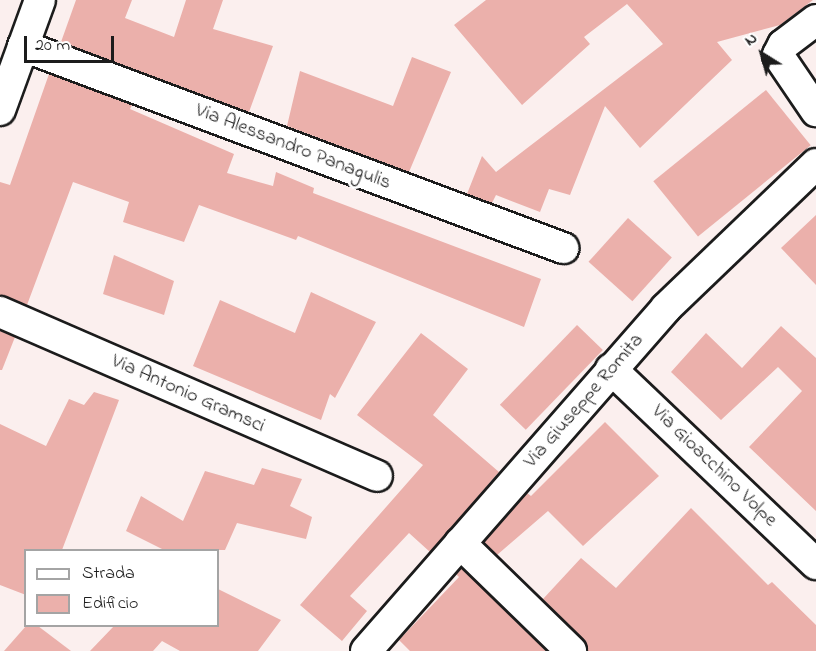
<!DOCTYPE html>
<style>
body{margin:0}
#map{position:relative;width:816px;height:651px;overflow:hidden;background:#fbefee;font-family:"Indie Flower",sans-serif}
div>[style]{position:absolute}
.building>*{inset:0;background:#ebb0ab;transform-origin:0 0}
.roads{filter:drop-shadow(2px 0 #1c1c1c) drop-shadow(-2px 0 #1c1c1c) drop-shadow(0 2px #1c1c1c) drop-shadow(0 -2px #1c1c1c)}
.street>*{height:30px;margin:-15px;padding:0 15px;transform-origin:15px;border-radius:15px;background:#fff}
span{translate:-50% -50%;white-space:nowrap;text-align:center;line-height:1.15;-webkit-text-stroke:6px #fff;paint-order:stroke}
.street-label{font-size:20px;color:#1c1c1c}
.legend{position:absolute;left:24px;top:549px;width:195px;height:78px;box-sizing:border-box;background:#fff;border:2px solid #a4a4a4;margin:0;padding:8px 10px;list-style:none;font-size:18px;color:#1c1c1c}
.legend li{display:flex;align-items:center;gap:12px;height:30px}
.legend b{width:30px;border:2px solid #a4a4a4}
.north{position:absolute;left:732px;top:24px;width:60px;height:60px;-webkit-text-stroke:4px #fff;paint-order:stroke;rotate:323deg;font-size:16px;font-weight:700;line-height:24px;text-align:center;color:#1c1c1c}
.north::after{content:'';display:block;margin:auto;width:21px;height:27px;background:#1c1c1c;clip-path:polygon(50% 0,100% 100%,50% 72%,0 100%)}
.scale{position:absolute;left:24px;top:36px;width:90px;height:27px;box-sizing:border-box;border:3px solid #1c1c1c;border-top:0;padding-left:8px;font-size:18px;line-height:21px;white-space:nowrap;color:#1c1c1c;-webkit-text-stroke:4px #fff;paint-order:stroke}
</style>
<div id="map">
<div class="building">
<div style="clip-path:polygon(76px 0,132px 0,125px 18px,174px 37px,186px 0,223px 0,213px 29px,273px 46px,249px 112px,61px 42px)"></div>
<div style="clip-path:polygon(486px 0,813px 0,780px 25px,717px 42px,732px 60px,640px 148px,605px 106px,570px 195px,549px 189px,540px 212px,496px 195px,492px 203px,467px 194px,482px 156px,496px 172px,663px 44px,627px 4px,584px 37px,590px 44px,522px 105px,454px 25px)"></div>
<div style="clip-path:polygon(412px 57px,451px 72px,409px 172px,287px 126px,300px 71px,393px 106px)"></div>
<div style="clip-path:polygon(49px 74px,132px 105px,130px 109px,234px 154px,227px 173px,273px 186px,276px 172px,314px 188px,313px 193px,541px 279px,524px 327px,298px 236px,296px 240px,199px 205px,184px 242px,123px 222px,129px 202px,73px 182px,27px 305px,0 295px,0 182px,10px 185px)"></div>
<div style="left:766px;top:90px;width:71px;height:145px;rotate:51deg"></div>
<div style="clip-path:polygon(816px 215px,816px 285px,781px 248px)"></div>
<div style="left:628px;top:218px;width:59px;height:59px;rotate:42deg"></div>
<div style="clip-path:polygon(114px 255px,174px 281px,164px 315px,103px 294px)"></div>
<div style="clip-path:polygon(311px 292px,376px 322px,335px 398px,330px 394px,321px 420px,193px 366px,220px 300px,295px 333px)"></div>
<div style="left:577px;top:325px;width:36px;height:111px;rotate:44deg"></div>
<div style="clip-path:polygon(781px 326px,816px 358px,816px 511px,749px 447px,802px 391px,778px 367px,721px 420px,671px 372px,706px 333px,742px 368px)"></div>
<div style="clip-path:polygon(0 331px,15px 337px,2px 370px,0 370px)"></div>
<div style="clip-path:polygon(421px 333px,468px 369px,433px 415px,499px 472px,430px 552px,409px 533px,350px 596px,367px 611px,342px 641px,300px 605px,423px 465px,357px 415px)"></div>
<div style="clip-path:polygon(94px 392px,119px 400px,62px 550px,26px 550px,26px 595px,0 585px,0 424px,46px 446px,69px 399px,84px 405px)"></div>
<div style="clip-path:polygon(605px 422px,659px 476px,583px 546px,548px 511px,497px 555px,484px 542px,527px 493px,531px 496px)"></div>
<div style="clip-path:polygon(262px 468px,302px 479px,290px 506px,312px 517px,306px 539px,237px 523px,225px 550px,164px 550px,126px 531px,141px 496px,183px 521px,205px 471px,254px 485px)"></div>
<div style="clip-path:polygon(691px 508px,768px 585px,772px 582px,816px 625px,816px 651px,588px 651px,583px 639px,543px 599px,581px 558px,616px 588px)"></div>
<div style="clip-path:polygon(461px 568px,546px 651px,410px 651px,399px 640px,459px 577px,456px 574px)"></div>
<div style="clip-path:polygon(218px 589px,281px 620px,258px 651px,180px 651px,162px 641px,153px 651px,90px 651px,114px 626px,218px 626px)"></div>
<div style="clip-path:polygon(26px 626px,38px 626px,71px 651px,4px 651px)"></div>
</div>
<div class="roads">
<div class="street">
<div style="left:816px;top:20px;width:41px;rotate:142.9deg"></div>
<div style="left:783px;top:45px;width:11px;rotate:117deg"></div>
<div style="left:778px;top:55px;width:68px;rotate:55.8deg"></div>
<div style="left:23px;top:46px;width:577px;rotate:20.51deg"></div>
<div style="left:0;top:110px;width:117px;rotate:-70deg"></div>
<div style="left:0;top:312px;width:411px;rotate:23.5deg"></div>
<div style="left:611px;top:369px;width:283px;rotate:43.6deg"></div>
<div style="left:460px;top:543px;width:155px;rotate:44.2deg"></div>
<div style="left:366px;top:651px;width:456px;rotate:-48.8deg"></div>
<div style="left:666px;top:308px;width:208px;rotate:-43.8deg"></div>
</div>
</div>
<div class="street-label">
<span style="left:293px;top:147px;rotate:21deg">Via Alessandro Panagulis</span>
<span style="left:188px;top:394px;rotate:24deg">Via Antonio Gramsci</span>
<span style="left:584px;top:401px;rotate:-49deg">Via Giuseppe Romita</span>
<span style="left:714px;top:466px;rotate:44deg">Via Gioacchino Volpe</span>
</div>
<ul class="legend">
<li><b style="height:8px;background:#fff"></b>Strada</li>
<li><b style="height:16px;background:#ebb0ab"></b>Edificio</li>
</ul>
<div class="north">N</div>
<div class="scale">20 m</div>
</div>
